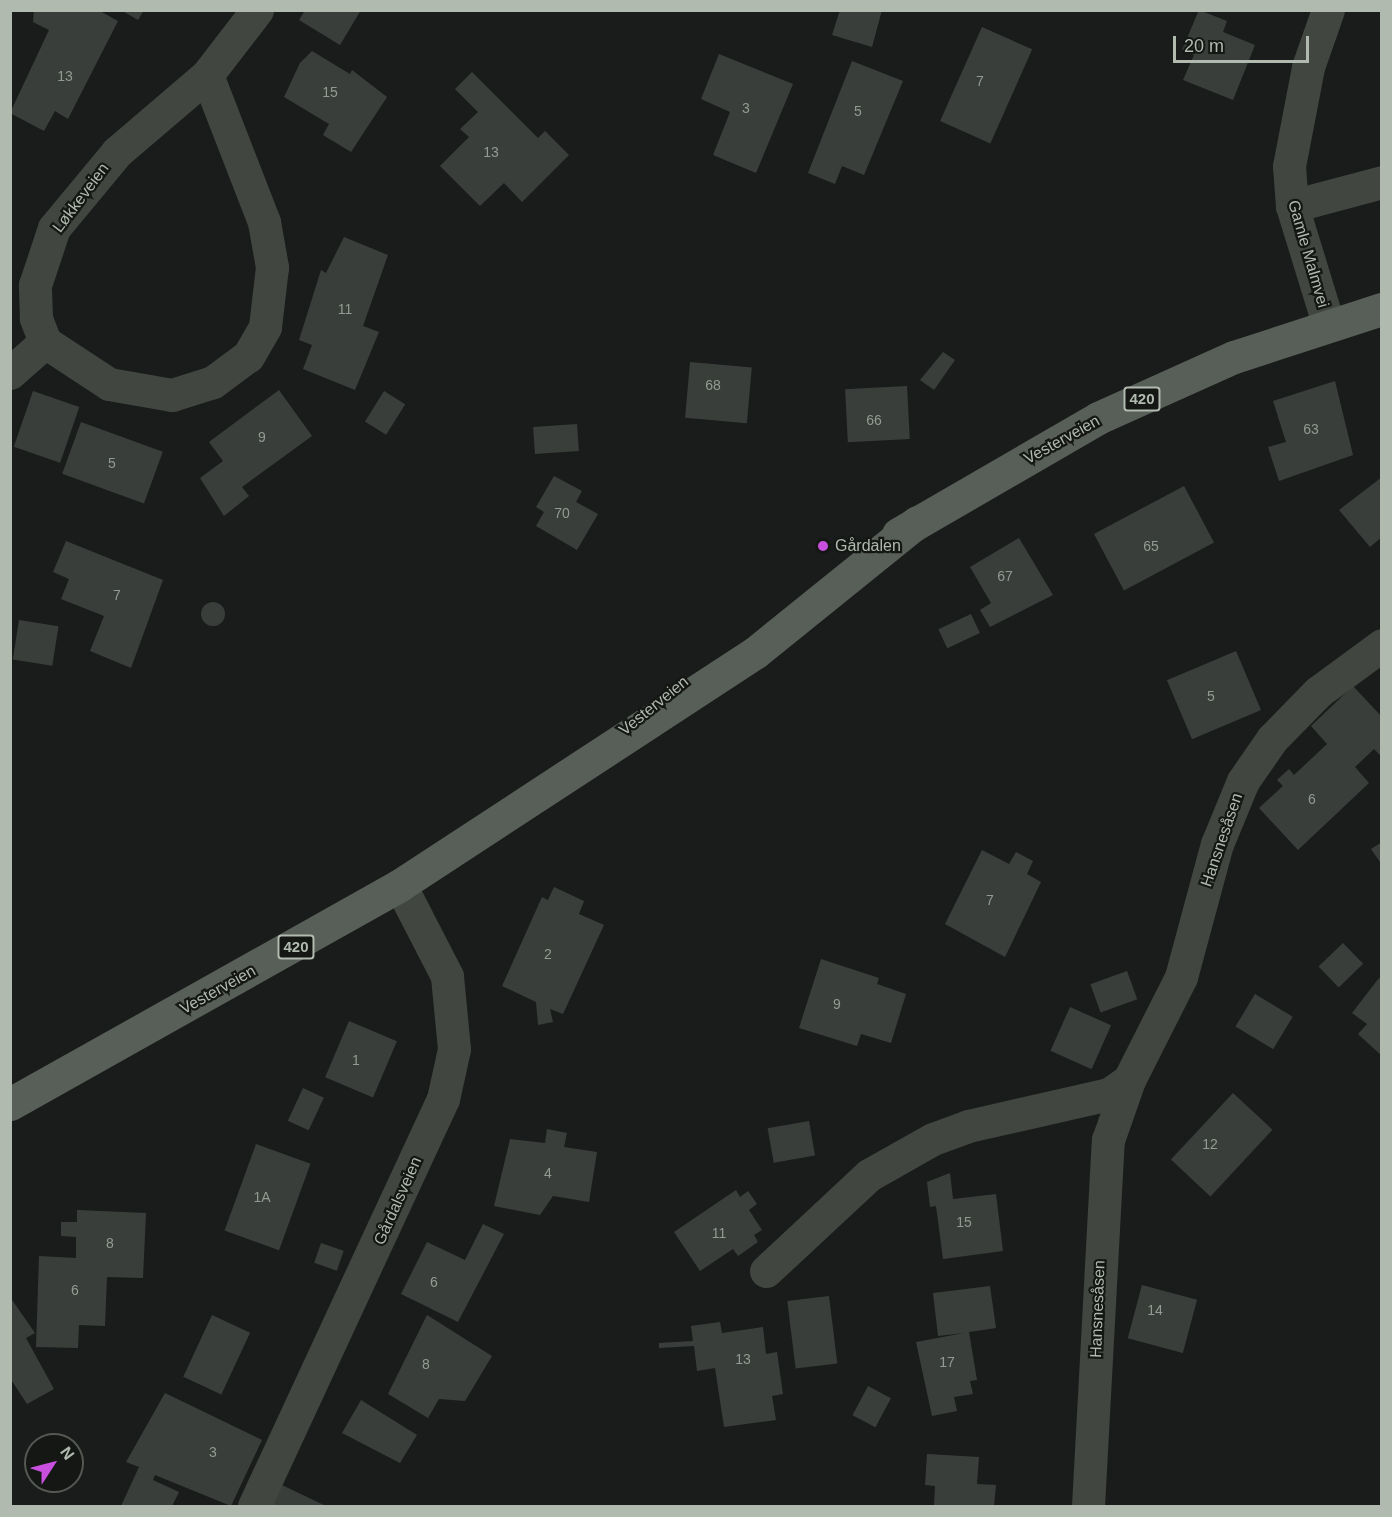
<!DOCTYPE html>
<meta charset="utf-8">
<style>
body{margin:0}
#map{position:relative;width:1392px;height:1517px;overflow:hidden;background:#1a1c1b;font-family:Helvetica,sans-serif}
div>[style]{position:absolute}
.building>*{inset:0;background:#3a3e3b;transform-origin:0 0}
.round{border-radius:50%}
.minor>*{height:33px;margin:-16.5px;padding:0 16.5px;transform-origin:16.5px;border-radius:16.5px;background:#414641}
.primary>*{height:33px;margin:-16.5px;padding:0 16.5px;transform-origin:16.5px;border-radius:16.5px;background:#585f58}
.dots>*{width:16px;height:16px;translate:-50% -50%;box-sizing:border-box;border:3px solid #151715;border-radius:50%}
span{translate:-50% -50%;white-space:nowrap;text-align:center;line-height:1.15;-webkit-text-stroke:4.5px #151715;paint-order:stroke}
.number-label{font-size:14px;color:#929b91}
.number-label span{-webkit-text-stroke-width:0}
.shield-label span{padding:2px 4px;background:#151715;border:2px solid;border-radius:4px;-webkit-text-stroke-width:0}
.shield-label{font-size:15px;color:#b0baae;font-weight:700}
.street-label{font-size:16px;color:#b0baae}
.poi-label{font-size:16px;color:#b0baae}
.left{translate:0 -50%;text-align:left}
.frame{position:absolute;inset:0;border:12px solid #b0baae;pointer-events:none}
.north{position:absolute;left:24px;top:1433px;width:60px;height:60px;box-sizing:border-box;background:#151715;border:2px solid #535852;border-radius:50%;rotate:54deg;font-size:16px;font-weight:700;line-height:24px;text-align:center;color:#b0baae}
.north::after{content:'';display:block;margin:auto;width:21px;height:27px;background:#c94fdf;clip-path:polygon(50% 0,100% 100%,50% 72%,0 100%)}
.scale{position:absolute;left:1173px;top:36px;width:136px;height:27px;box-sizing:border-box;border:3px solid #b0baae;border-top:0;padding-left:8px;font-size:18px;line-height:21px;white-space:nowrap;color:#b0baae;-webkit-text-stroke:4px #151715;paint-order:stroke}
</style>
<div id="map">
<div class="building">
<div style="clip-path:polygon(34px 10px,98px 10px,118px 21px,68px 119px,55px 111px,44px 131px,10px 113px,49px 30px,33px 22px)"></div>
<div style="clip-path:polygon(121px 10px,144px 10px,138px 20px)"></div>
<div style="clip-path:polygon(305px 10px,361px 10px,340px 45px,299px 20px)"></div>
<div style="clip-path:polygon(840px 10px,882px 10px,872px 47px,832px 35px)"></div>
<div style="clip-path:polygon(1199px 10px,1227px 21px,1223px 32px,1255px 45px,1233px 100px,1183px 80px,1194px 55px,1182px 50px)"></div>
<div style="left:982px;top:27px;width:55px;height:103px;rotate:24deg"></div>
<div style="clip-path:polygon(312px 51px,350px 74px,352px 70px,387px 97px,351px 152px,323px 135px,329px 124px,284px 97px,300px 63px)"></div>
<div style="clip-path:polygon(719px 54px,793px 84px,756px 173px,713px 155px,730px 112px,701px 99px)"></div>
<div style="clip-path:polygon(852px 61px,903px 81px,864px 175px,842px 166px,835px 184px,808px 173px)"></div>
<div style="clip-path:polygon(472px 72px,538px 138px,545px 131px,569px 155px,522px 202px,504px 183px,480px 206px,440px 166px,469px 137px,460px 129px,478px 112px,455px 89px)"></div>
<div style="clip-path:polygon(344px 237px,388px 255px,363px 326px,379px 332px,355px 390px,303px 369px,312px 345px,299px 340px,321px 270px,326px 273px)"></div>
<div style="clip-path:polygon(943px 352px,955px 360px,934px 390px,920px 380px)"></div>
<div style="left:690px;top:362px;width:62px;height:56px;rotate:5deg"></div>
<div style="clip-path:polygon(1335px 381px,1353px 455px,1279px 481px,1268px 447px,1286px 442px,1273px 401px)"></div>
<div style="left:907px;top:386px;width:53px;height:62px;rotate:87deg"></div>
<div style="clip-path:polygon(279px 390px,312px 436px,242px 487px,249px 496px,224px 516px,200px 478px,223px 461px,209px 442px)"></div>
<div style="left:33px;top:391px;width:49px;height:59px;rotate:19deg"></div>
<div style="left:384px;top:391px;width:25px;height:36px;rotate:32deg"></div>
<div style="left:81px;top:422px;width:87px;height:55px;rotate:20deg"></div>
<div style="left:577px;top:424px;width:27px;height:44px;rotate:86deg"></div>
<div style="clip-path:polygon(554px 476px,582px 491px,576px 502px,598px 514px,577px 550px,536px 526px,544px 512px,536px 507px)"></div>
<div style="clip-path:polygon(1382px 477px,1382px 537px,1370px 547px,1339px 510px)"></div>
<div style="left:1184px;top:486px;width:64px;height:102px;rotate:62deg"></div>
<div style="clip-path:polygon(1019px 538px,1053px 595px,990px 627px,980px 610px,991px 603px,970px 567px)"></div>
<div style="clip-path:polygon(66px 541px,163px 580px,131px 668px,90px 651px,104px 616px,61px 599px,69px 579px,53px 572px)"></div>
<div class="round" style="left:201px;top:602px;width:24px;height:24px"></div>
<div style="left:971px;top:614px;width:21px;height:36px;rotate:65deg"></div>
<div style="left:19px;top:620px;width:40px;height:40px;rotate:9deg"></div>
<div style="left:1236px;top:651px;width:64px;height:75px;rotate:67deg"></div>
<div style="clip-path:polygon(1353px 686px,1382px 717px,1382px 757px,1374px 749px,1355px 767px,1369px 783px,1298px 850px,1259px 808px,1283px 786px,1277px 780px,1289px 769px,1294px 775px,1327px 744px,1311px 726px)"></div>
<div style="clip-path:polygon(1382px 842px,1382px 865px,1371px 849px)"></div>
<div style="clip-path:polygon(982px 850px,1009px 864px,1016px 852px,1033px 861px,1027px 874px,1041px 882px,1005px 957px,945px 924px)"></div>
<div style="clip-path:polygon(554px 887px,584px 901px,579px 914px,604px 925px,563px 1014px,550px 1009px,553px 1022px,538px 1025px,536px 1002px,502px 986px,542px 897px,548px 900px)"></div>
<div style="left:1343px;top:943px;width:29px;height:34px;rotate:46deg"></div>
<div style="clip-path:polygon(821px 959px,879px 978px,877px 984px,906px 994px,891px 1043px,861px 1034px,857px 1046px,799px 1028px)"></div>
<div style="left:1127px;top:971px;width:30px;height:39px;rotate:70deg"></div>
<div style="clip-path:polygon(1379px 978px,1382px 980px,1382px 1056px,1358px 1034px,1367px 1024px,1352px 1013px)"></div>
<div style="left:1255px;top:994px;width:44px;height:38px;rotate:31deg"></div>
<div style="left:1070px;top:1007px;width:45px;height:48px;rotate:24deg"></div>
<div style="left:349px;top:1021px;width:52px;height:61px;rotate:23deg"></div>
<div style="left:303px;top:1088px;width:23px;height:36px;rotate:25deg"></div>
<div style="left:1233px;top:1093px;width:54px;height:91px;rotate:43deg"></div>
<div style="left:809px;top:1121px;width:35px;height:42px;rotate:80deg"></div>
<div style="clip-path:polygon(547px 1129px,567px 1133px,564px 1147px,597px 1152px,589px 1202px,553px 1196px,540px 1215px,494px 1206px,510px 1139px,545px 1143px)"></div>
<div style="left:256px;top:1144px;width:58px;height:92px;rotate:20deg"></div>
<div style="clip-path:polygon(950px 1173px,953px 1199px,996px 1194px,1003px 1251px,943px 1259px,936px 1206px,930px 1207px,927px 1182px)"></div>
<div style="clip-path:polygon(736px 1190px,740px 1197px,748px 1191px,757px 1204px,749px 1210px,762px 1230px,754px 1235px,758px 1242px,738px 1256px,733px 1249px,700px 1271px,674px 1232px)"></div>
<div style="clip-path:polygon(77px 1210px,146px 1213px,143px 1278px,107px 1277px,105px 1326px,79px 1325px,78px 1348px,36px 1347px,39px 1256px,76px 1258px,76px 1237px,61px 1236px,61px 1222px,77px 1222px)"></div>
<div style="clip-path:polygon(483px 1224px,504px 1234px,458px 1322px,401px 1294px,427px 1242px,465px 1260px)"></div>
<div style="left:321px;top:1243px;width:24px;height:21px;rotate:19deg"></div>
<div style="left:1142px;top:1285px;width:57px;height:55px;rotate:15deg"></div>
<div style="clip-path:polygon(990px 1286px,996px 1328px,969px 1332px,977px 1380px,970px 1381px,973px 1394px,954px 1397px,957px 1411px,932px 1416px,916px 1342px,964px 1333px,938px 1336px,933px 1293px)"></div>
<div style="left:829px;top:1296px;width:68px;height:42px;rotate:83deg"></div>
<div style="clip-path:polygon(10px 1297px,35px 1333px,26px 1338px,54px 1389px,27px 1404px,10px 1378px)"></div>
<div style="left:212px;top:1315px;width:42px;height:68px;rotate:25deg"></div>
<div style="clip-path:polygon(427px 1315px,492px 1356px,465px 1401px,439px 1399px,428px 1418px,388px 1394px)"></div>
<div style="clip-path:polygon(720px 1322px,722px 1333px,763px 1327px,766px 1354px,777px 1352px,783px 1394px,772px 1396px,776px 1420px,724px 1427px,715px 1368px,697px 1371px,694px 1346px,659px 1348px,659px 1343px,693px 1341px,691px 1326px)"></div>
<div style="left:868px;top:1386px;width:26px;height:33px;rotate:28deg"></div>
<div style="clip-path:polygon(165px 1393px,262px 1440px,231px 1506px,155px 1475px,153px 1480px,179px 1492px,172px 1506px,121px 1506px,139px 1467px,126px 1462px)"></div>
<div style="clip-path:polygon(361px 1400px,417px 1435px,400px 1463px,342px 1433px)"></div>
<div style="clip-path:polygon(927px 1454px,979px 1457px,977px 1484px,996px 1485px,994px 1506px,934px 1506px,935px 1486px,925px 1485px)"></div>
<div style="clip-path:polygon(282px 1485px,326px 1506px,272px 1506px)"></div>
</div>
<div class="minor">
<div style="left:207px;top:75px;width:158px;rotate:68.8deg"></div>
<div style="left:264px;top:222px;width:46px;rotate:79.9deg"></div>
<div style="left:272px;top:267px;width:60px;rotate:96.7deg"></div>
<div style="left:265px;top:327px;width:34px;rotate:120deg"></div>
<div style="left:248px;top:356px;width:44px;rotate:143.4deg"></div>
<div style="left:213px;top:382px;width:43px;rotate:162.4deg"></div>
<div style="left:172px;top:395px;width:64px;rotate:-170.1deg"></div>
<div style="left:109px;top:384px;width:77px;rotate:-146.7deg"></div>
<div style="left:45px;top:342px;width:26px;rotate:-111deg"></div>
<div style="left:36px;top:318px;width:33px;rotate:-92deg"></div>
<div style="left:35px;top:285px;width:60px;rotate:-71.6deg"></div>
<div style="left:54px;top:228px;width:99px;rotate:-50.3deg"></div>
<div style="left:117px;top:152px;width:118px;rotate:-40.5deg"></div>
<div style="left:207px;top:75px;width:82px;rotate:-52.4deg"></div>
<div style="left:1292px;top:206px;width:93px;rotate:-14.9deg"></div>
<div style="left:1328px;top:323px;width:122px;rotate:-107.1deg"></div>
<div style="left:1292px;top:206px;width:40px;rotate:-94.3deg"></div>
<div style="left:1289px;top:166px;width:101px;rotate:-79.1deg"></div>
<div style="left:1308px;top:67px;width:60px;rotate:-70.7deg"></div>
<div style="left:10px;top:373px;width:47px;rotate:-41.5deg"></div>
<div style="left:766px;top:1271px;width:141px;rotate:-43deg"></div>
<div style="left:869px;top:1175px;width:73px;rotate:-29.4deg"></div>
<div style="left:933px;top:1139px;width:37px;rotate:-20deg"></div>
<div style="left:968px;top:1126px;width:145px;rotate:-12.8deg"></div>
<div style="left:1109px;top:1094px;width:24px;rotate:-35deg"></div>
<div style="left:254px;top:1506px;width:449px;rotate:-65.1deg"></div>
<div style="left:443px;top:1099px;width:51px;rotate:-77.6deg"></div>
<div style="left:454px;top:1049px;width:73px;rotate:-95.5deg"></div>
<div style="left:447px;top:976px;width:102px;rotate:-117.3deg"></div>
<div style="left:1088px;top:1506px;width:367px;rotate:-86.9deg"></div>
<div style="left:1108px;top:1140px;width:64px;rotate:-70.7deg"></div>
<div style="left:1129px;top:1080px;width:115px;rotate:-63.2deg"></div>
<div style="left:1181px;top:977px;width:138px;rotate:-74.9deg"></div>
<div style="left:1217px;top:844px;width:68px;rotate:-67.6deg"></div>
<div style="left:1243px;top:781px;width:51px;rotate:-55.4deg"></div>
<div style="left:1272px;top:739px;width:66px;rotate:-45.6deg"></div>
<div style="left:1318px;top:692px;width:79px;rotate:-36.3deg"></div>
</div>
<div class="primary">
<div style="left:898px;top:534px;width:231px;rotate:-30.1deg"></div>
<div style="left:1098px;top:418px;width:149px;rotate:-24.2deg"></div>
<div style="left:1234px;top:357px;width:156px;rotate:-18deg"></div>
<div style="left:10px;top:1104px;width:447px;rotate:-29.3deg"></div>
<div style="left:400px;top:885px;width:425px;rotate:-33.2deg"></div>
<div style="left:756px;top:652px;width:207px;rotate:-38.9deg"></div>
</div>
<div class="dots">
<div style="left:823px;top:546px;background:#c94fdf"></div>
</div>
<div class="number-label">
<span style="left:65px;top:76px">13</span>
<span style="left:980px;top:81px">7</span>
<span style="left:330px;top:92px">15</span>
<span style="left:746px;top:108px">3</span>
<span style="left:858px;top:111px">5</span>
<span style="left:491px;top:152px">13</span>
<span style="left:345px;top:309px">11</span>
<span style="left:713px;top:385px">68</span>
<span style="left:874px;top:420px">66</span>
<span style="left:1311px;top:429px">63</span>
<span style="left:262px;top:437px">9</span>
<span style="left:112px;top:463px">5</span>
<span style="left:562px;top:513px">70</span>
<span style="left:1151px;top:546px">65</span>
<span style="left:1005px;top:576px">67</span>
<span style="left:117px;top:595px">7</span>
<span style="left:1211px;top:696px">5</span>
<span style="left:1312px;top:799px">6</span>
<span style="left:990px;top:900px">7</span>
<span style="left:548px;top:954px">2</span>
<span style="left:837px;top:1004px">9</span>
<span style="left:356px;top:1060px">1</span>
<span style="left:1210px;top:1144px">12</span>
<span style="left:548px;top:1173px">4</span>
<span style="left:262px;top:1197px">1A</span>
<span style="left:964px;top:1222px">15</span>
<span style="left:719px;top:1233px">11</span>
<span style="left:110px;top:1243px">8</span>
<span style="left:434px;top:1282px">6</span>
<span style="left:75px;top:1290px">6</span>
<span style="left:1155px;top:1310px">14</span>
<span style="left:743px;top:1359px">13</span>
<span style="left:947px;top:1362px">17</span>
<span style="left:426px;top:1364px">8</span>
<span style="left:213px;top:1452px">3</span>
</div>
<div class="shield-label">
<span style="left:1142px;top:399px">420</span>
<span style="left:296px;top:947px">420</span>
</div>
<div class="street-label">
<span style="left:81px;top:198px;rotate:-53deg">Løkkeveien</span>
<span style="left:1308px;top:254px;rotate:74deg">Gamle Malmvei</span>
<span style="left:1062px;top:440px;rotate:-29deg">Vesterveien</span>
<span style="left:654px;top:706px;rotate:-39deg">Vesterveien</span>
<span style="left:1222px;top:840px;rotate:-71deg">Hansnesåsen</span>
<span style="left:218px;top:990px;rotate:-29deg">Vesterveien</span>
<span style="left:398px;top:1201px;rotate:-66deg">Gårdalsveien</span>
<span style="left:1098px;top:1309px;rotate:-88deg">Hansnesåsen</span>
</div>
<div class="poi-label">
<span class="left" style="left:835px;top:546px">Gårdalen</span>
</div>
<div class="frame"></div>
<div class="north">N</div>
<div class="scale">20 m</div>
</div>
